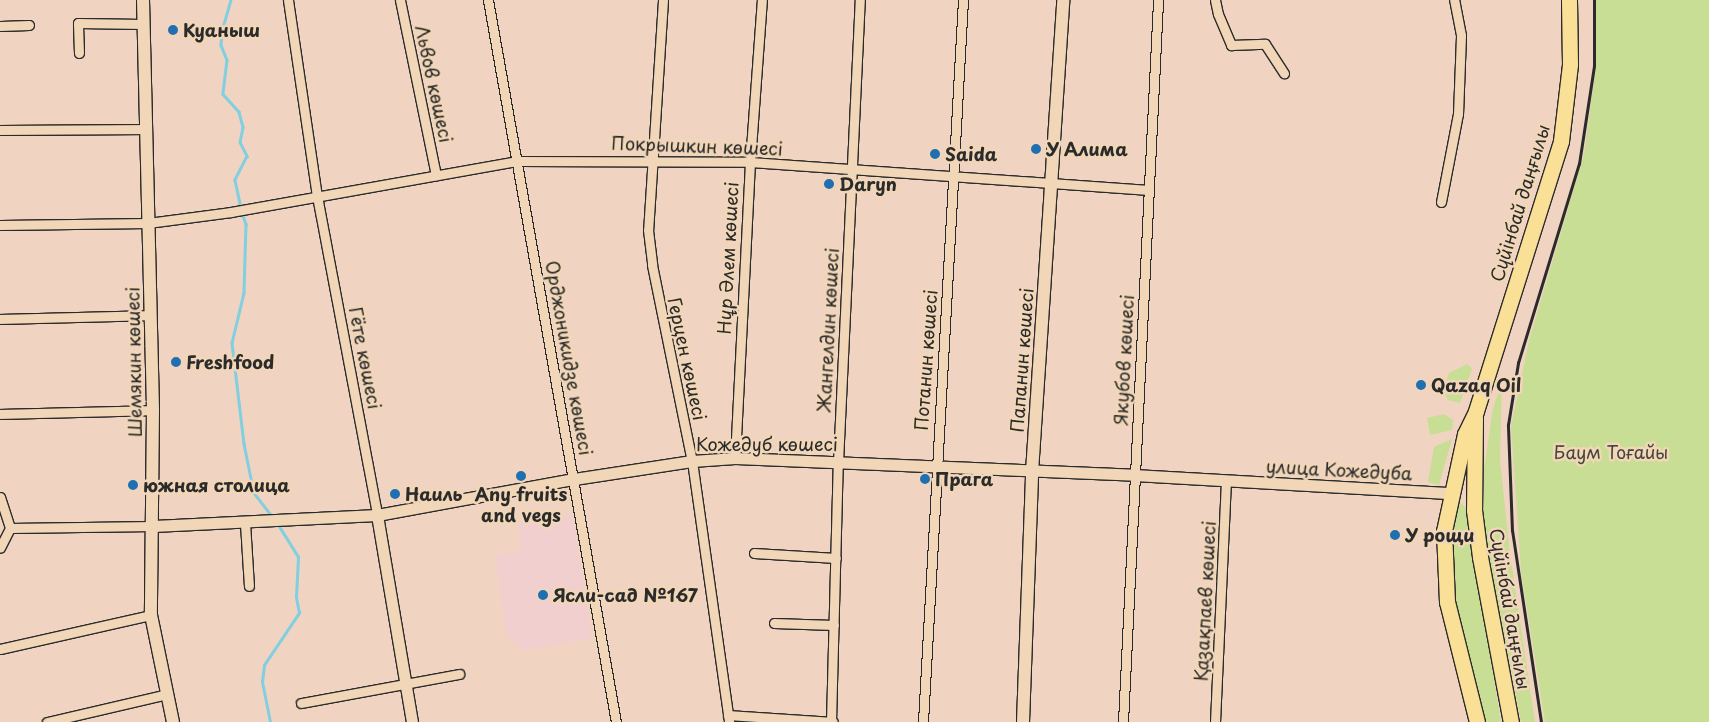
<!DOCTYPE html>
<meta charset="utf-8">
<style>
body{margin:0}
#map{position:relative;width:1709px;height:722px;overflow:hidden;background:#f1d3c2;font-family:"Playpen Sans",sans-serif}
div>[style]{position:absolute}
.built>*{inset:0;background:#f2cfcf}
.green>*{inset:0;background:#c8de94}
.stream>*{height:2.5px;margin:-1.25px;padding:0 1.25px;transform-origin:1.25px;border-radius:1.25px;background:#81cfdf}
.roads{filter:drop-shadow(1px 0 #2b2b2b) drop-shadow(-1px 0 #2b2b2b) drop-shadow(0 1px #2b2b2b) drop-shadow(0 -1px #2b2b2b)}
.minor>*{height:9px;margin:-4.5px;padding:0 4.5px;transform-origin:4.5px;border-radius:4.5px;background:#f1d6b8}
.tertiary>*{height:11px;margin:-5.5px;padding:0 5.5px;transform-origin:5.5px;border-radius:5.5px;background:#f1d6b8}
.secondary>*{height:12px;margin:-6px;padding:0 6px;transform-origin:6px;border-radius:6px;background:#f1d6b8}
.primary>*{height:15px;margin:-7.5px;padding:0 7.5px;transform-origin:7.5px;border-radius:7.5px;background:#fadf96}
.rail>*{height:2.5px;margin:-1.25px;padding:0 1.25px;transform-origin:1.25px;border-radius:1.25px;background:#2b2b2b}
.dots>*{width:14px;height:14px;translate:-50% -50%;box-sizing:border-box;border:2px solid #f1d6b8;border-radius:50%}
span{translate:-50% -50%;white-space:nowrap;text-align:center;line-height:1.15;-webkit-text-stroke:5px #f1d6b8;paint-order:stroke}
.poi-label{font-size:18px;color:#2b2b2b;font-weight:700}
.left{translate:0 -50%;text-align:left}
.street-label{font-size:18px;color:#2b2b2b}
.park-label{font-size:18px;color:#43463b}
</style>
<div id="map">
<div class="built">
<div style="clip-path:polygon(572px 513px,592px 638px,524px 651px,506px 635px,495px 555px,522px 550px,517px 522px)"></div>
</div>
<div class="green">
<div style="clip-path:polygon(1596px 0,1709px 0,1709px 722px,1545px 722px,1521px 571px,1511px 426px,1529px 341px,1584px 154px,1596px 67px)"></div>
<div style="clip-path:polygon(1467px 364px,1472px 369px,1460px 403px,1448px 400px,1443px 391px,1449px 373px)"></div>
<div style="clip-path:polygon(1502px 382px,1500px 460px,1510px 554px,1535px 722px,1521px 722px,1481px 515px,1483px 476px,1493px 408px)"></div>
<div style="clip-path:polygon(1444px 414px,1453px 420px,1452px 430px,1430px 435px,1427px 418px)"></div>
<div style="clip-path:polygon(1452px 439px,1439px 485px,1428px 482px,1434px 447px)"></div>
<div style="clip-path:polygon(1461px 503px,1466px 508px,1501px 722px,1483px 722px,1450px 591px,1450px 537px,1457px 505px)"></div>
</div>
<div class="stream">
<div style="left:231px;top:0;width:32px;rotate:106deg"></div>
<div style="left:222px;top:31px;width:14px;rotate:94deg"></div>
<div style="left:221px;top:45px;width:16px;rotate:68deg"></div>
<div style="left:227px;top:60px;width:34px;rotate:97deg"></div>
<div style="left:223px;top:94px;width:24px;rotate:48deg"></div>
<div style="left:239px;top:112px;width:16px;rotate:75deg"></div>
<div style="left:243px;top:127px;width:15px;rotate:101deg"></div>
<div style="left:240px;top:142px;width:16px;rotate:63deg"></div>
<div style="left:247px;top:156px;width:27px;rotate:117deg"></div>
<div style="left:235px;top:180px;width:29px;rotate:78deg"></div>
<div style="left:242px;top:213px;width:12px;rotate:70deg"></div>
<div style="left:246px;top:224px;width:69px;rotate:91.7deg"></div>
<div style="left:244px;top:293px;width:51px;rotate:103.5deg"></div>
<div style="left:232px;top:343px;width:102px;rotate:83.2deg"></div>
<div style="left:244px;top:444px;width:50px;rotate:78.5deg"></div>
<div style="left:254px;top:493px;width:28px;rotate:52deg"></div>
<div style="left:270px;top:722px;width:41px;rotate:-101.3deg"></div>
<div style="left:262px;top:682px;width:17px;rotate:-83deg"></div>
<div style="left:264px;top:665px;width:63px;rotate:-56.1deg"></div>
<div style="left:299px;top:613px;width:16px;rotate:-101deg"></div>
<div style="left:296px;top:597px;width:40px;rotate:-87.1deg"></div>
<div style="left:298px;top:557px;width:39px;rotate:-122deg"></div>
</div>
<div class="roads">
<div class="minor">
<div style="left:288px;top:0;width:198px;rotate:81.6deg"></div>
<div style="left:317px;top:196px;width:325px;rotate:79.3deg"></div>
<div style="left:400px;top:0;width:179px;rotate:78.4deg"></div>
<div style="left:488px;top:0;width:733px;rotate:79.95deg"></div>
<div style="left:663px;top:0;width:230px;rotate:93.7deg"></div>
<div style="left:648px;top:230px;width:35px;rotate:83deg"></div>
<div style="left:652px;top:265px;width:200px;rotate:78.5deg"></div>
<div style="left:692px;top:461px;width:264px;rotate:81.9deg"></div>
<div style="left:1215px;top:0;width:14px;rotate:78deg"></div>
<div style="left:1218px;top:14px;width:34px;rotate:67deg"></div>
<div style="left:1231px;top:45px;width:34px;rotate:-2deg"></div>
<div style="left:1265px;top:44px;width:35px;rotate:57deg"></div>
<div style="left:0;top:26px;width:29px;rotate:-2deg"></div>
<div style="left:79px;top:53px;width:30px;rotate:-92deg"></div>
<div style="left:78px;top:23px;width:65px;rotate:0.9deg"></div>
<div style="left:0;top:130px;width:146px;rotate:-0.4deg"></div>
<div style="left:1441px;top:202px;width:90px;rotate:-79.1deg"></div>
<div style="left:1458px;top:114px;width:79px;rotate:-87.8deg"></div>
<div style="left:1461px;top:35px;width:36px;rotate:-101deg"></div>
<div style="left:0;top:225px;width:148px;rotate:-0.8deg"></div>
<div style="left:148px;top:223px;width:84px;rotate:-7.5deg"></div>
<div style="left:231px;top:212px;width:291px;rotate:-10.1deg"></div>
<div style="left:518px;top:161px;width:232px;rotate:0.2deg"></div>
<div style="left:750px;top:162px;width:400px;rotate:4deg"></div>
<div style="left:0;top:319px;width:151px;rotate:-1.5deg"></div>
<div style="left:0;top:414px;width:153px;rotate:-1.5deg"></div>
<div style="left:735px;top:458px;width:296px;rotate:-87.1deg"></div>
<div style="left:750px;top:162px;width:162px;rotate:-85.8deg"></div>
<div style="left:0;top:497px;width:33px;rotate:72deg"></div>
<div style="left:10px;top:528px;width:22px;rotate:117deg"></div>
<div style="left:245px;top:523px;width:63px;rotate:86.4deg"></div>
<div style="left:10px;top:528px;width:144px;rotate:-0.8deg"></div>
<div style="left:754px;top:553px;width:82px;rotate:3.5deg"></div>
<div style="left:774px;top:623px;width:60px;rotate:1.9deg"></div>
<div style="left:0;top:649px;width:155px;rotate:-12.7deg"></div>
<div style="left:301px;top:703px;width:161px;rotate:-10.4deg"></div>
<div style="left:728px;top:715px;width:105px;rotate:3.8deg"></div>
<div style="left:47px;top:722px;width:123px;rotate:-13.1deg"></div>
<div style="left:831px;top:722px;width:260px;rotate:-88.5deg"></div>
<div style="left:838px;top:462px;width:463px;rotate:-87.3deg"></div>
<div style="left:923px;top:722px;width:723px;rotate:-86.83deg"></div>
<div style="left:1123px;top:722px;width:723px;rotate:-87.22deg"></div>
<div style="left:1215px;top:722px;width:241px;rotate:-87.4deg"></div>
</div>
<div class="tertiary">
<div style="left:377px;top:515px;width:210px;rotate:80.4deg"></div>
<div style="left:154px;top:526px;width:223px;rotate:-2.8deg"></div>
<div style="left:377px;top:515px;width:200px;rotate:-10.4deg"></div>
<div style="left:574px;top:479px;width:119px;rotate:-8.7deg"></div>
<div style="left:692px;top:461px;width:43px;rotate:-4deg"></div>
<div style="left:735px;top:458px;width:400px;rotate:2.4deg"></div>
<div style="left:1135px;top:475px;width:316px;rotate:3.3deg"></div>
</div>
<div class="secondary">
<div style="left:143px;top:0;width:410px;rotate:88.6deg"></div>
<div style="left:153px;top:410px;width:205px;rotate:90.6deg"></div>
<div style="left:151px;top:615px;width:109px;rotate:78.4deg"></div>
<div style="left:1023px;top:722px;width:250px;rotate:-87.9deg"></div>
<div style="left:1032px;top:472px;width:473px;rotate:-86.2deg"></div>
</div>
<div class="primary">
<div style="left:1475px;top:418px;width:92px;rotate:90.6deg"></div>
<div style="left:1474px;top:510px;width:47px;rotate:82.7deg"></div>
<div style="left:1480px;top:557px;width:168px;rotate:79.4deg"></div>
<div style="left:1477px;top:722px;width:124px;rotate:-104deg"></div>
<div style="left:1447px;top:602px;width:71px;rotate:-92.4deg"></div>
<div style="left:1444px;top:531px;width:99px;rotate:-77.8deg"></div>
<div style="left:1465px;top:434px;width:25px;rotate:-64deg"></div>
<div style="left:1476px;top:411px;width:283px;rotate:-72.5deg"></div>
<div style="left:1561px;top:141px;width:78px;rotate:-83.3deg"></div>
<div style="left:1570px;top:64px;width:64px;rotate:-90.9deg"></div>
</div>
</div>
<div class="rail">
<div style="left:1541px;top:722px;width:193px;rotate:-98.6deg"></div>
<div style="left:1512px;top:531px;width:106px;rotate:-92.2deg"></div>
<div style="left:1508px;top:425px;width:63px;rotate:-80.8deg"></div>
<div style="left:1518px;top:363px;width:208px;rotate:-73deg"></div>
<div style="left:1579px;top:164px;width:99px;rotate:-81.3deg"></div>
<div style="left:1594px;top:66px;width:66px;rotate:-90deg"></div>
</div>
<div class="dots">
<div style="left:173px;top:30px;background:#1f6fb2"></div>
<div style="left:1036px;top:149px;background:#1f6fb2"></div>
<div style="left:935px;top:154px;background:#1f6fb2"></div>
<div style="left:829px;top:184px;background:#1f6fb2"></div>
<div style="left:176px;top:362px;background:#1f6fb2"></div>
<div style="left:1421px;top:385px;background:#1f6fb2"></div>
<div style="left:521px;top:476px;background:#1f6fb2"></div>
<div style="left:925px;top:479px;background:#1f6fb2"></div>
<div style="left:133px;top:485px;background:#1f6fb2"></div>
<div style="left:395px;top:494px;background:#1f6fb2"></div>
<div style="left:1395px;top:535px;background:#1f6fb2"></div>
<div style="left:543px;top:595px;background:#1f6fb2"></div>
</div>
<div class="poi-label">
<span class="left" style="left:183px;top:30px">Куаныш</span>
<span class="left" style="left:1046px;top:149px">У Алима</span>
<span class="left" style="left:945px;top:154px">Saida</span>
<span class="left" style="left:839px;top:184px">Daryn</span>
<span class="left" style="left:186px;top:362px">Freshfood</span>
<span class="left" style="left:1431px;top:385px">Qazaq Oil</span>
<span class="left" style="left:935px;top:479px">Прага</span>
<span class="left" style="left:143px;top:485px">южная столица</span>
<span class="left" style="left:405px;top:494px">Наиль</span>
<span style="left:521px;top:505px">Any fruits<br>and vegs</span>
<span class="left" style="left:1405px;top:535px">У рощи</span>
<span class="left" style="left:553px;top:595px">Ясли-сад №167</span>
</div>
<div class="street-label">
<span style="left:434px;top:84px;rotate:78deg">Львов көшесі</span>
<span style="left:697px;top:146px;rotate:2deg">Покрышкин көшесі</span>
<span style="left:1520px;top:203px;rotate:-73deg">Сүйінбай даңғылы</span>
<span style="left:728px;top:258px;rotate:-87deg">Нұр Әлем көшесі</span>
<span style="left:828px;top:330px;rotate:-87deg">Жангелдин көшесі</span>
<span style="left:365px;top:358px;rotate:79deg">Гёте көшесі</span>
<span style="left:569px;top:358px;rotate:80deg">Орджоникидзе көшесі</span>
<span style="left:687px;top:359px;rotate:78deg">Герцен көшесі</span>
<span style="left:926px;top:360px;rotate:-86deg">Потанин көшесі</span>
<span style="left:1022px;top:360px;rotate:-86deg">Папанин көшесі</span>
<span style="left:1124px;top:360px;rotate:-87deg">Якубов көшесі</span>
<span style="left:134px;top:362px;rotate:-91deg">Шемякин көшесі</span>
<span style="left:767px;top:444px">Кожедуб көшесі</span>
<span style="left:1339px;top:470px;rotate:3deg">улица Кожедуба</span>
<span style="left:1205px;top:601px;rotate:-87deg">Қазақпаев көшесі</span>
<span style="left:1510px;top:609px;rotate:80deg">Сүйінбай даңғылы</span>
</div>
<div class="park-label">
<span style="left:1611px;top:452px">Баум Тоғайы</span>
</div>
</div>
